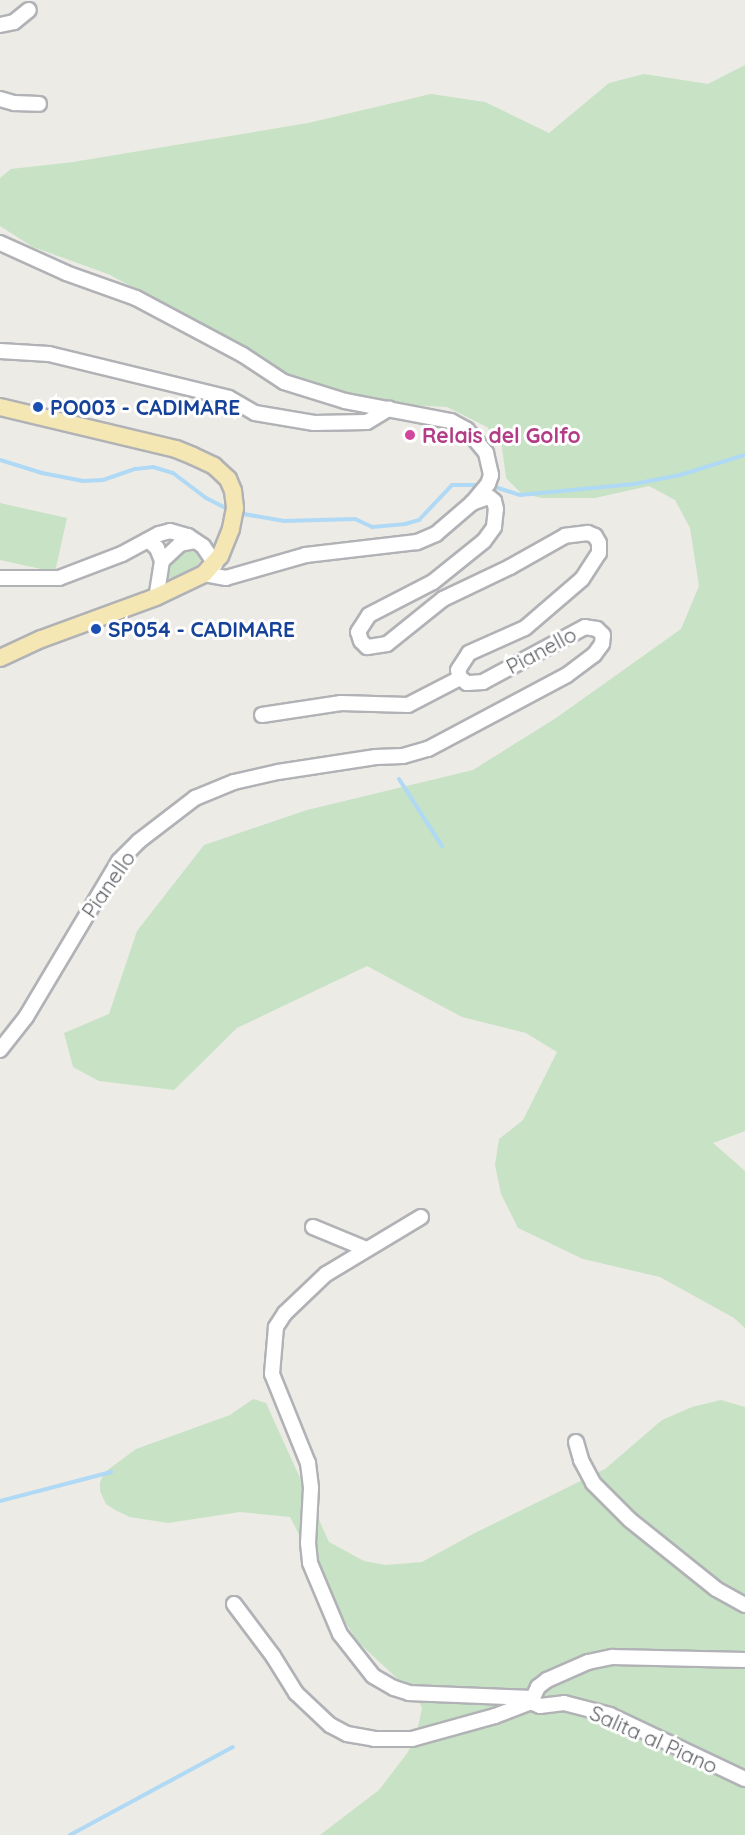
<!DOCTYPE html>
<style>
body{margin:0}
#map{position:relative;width:745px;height:1835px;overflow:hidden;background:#edebe6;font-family:Quicksand,sans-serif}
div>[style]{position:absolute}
.green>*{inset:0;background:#c7e2c5}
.stream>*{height:4px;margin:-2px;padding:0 2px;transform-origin:2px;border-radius:2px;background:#afd9f4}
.roads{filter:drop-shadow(2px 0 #b1b2b6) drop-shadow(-2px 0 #b1b2b6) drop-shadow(0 2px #b1b2b6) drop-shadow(0 -2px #b1b2b6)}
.minor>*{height:14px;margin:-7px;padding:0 7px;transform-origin:7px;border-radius:7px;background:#fff}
.major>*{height:16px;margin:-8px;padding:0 8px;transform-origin:8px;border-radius:8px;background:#f4e7b4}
.dots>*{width:16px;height:16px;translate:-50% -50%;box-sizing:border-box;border:3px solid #fff;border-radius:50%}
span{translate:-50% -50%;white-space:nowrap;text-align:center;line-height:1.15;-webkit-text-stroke:6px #fff;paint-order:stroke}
.transit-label{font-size:21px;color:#164399;font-weight:700}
.left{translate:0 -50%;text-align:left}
.hotel-label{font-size:21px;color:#b23c85;font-weight:700}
.street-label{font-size:21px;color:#5d6064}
</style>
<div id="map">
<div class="green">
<div style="clip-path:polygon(745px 65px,745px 1131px,713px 1143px,745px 1171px,745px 1328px,734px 1318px,660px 1277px,583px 1259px,518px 1228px,501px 1194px,495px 1165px,499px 1139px,523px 1120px,557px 1052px,526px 1033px,462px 1017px,367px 966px,237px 1028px,174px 1090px,99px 1081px,73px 1067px,64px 1033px,109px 1014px,137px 931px,204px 845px,307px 810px,473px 770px,556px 718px,681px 629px,699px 586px,690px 528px,675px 500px,649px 486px,595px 498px,542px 498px,521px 493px,506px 478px,502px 447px,487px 427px,447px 407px,407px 405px,345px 393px,291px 376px,199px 322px,108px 274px,33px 247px,0 226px,0 178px,11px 169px,73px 162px,308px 123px,431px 94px,485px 102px,549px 133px,609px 83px,644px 74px,708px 84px)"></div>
<div style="clip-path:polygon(0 503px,67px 518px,55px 572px,0 560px)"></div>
<div style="clip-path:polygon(189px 547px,197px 551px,201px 560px,195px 567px,171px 580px,168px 576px,172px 558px,176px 553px)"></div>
<div style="clip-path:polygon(253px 1399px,266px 1403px,329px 1542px,364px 1561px,386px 1565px,422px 1562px,475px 1533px,605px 1469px,662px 1420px,692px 1407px,721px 1400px,745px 1407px,745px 1835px,320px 1835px,379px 1790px,408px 1752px,418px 1727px,422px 1708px,416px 1696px,358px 1642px,338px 1611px,290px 1517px,240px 1512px,168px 1523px,130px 1517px,115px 1510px,106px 1504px,100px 1491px,100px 1482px,105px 1472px,136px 1449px,230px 1415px)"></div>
</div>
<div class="stream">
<div style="left:0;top:460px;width:44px;rotate:17.2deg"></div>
<div style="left:42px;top:473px;width:42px;rotate:11deg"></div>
<div style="left:83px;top:481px;width:20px;rotate:-3deg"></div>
<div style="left:103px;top:480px;width:34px;rotate:-19deg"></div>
<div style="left:135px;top:469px;width:18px;rotate:-6deg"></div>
<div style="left:153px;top:467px;width:21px;rotate:17deg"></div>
<div style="left:173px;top:473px;width:41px;rotate:37.1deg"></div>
<div style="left:206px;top:498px;width:28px;rotate:27deg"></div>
<div style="left:492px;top:486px;width:29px;rotate:18deg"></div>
<div style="left:520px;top:495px;width:115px;rotate:-5.5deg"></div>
<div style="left:634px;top:484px;width:47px;rotate:-11.1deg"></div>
<div style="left:680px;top:475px;width:68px;rotate:-17.1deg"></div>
<div style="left:238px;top:513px;width:47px;rotate:9.9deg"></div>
<div style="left:284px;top:521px;width:71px;rotate:-1.6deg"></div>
<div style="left:355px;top:519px;width:19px;rotate:25deg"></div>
<div style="left:372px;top:527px;width:33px;rotate:-5deg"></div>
<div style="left:405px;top:524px;width:15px;rotate:-16deg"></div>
<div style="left:419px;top:520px;width:48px;rotate:-46.7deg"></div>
<div style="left:452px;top:485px;width:29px"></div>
<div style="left:399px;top:779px;width:80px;rotate:57.3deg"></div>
<div style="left:0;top:1501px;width:115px;rotate:-14.6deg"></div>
<div style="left:70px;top:1835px;width:185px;rotate:-28.4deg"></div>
</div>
<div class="roads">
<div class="minor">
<div style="left:0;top:25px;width:14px;rotate:-12deg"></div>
<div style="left:14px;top:22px;width:19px;rotate:-39deg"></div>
<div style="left:0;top:99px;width:15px;rotate:16deg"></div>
<div style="left:14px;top:103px;width:25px;rotate:2deg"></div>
<div style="left:0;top:243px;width:72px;rotate:24.4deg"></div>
<div style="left:66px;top:273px;width:74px;rotate:19.7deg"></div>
<div style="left:136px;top:298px;width:121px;rotate:28deg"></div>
<div style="left:243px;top:355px;width:49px;rotate:33.4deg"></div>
<div style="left:284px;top:382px;width:64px;rotate:17.3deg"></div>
<div style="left:345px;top:401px;width:108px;rotate:10.7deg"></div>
<div style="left:451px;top:421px;width:18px;rotate:29deg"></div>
<div style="left:467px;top:430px;width:30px;rotate:50deg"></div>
<div style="left:486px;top:453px;width:23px;rotate:77deg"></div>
<div style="left:491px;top:475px;width:9px;rotate:108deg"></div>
<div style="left:488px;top:484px;width:25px;rotate:130deg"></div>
<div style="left:472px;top:503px;width:48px;rotate:139.3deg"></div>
<div style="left:436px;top:534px;width:21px;rotate:157deg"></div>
<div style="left:417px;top:542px;width:112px;rotate:173.3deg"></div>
<div style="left:306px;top:555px;width:83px;rotate:164deg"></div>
<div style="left:226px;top:578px;width:22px;rotate:-170deg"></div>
<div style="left:0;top:351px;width:49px;rotate:3.5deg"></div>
<div style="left:49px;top:354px;width:185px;rotate:13.7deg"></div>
<div style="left:229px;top:398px;width:30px;rotate:30deg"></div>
<div style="left:255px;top:413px;width:60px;rotate:9.6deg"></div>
<div style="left:314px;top:423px;width:53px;rotate:-1.1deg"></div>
<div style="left:367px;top:422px;width:26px;rotate:-31deg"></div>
<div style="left:148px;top:540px;width:12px;rotate:42deg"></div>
<div style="left:157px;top:548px;width:14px;rotate:69deg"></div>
<div style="left:162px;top:561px;width:36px;rotate:99deg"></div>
<div style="left:162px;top:561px;width:25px;rotate:-43deg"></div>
<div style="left:180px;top:544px;width:15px;rotate:-11deg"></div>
<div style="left:0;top:578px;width:59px"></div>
<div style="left:59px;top:578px;width:67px;rotate:-20.9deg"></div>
<div style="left:122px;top:554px;width:42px;rotate:-28.4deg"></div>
<div style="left:159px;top:534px;width:11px;rotate:-15deg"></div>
<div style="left:170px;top:531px;width:19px;rotate:16deg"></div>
<div style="left:188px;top:536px;width:18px;rotate:34deg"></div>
<div style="left:203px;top:546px;width:22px;rotate:56deg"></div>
<div style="left:262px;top:715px;width:80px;rotate:-8.6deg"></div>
<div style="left:341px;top:703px;width:67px;rotate:1.7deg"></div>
<div style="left:408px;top:705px;width:59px;rotate:-27.4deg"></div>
<div style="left:0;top:1050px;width:42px;rotate:-51.8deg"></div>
<div style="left:26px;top:1017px;width:182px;rotate:-59.2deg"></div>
<div style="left:119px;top:861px;width:28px;rotate:-45deg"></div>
<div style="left:139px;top:841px;width:71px;rotate:-37.5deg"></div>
<div style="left:195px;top:798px;width:42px;rotate:-22.3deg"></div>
<div style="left:234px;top:782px;width:45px;rotate:-12.8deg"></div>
<div style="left:278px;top:772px;width:99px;rotate:-8.7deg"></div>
<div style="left:376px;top:757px;width:27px;rotate:-2deg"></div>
<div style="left:403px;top:756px;width:26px;rotate:-16deg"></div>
<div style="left:428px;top:749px;width:157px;rotate:-28deg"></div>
<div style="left:567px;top:675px;width:34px;rotate:-37deg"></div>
<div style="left:594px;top:655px;width:14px;rotate:-54deg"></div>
<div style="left:602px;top:644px;width:9px;rotate:-84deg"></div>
<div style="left:603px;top:635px;width:8px;rotate:-135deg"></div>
<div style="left:597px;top:629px;width:12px;rotate:-171deg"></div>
<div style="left:585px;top:627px;width:116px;rotate:151.7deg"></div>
<div style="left:483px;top:682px;width:16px;rotate:176deg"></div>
<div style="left:467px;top:683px;width:9px;rotate:-144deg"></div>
<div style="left:460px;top:678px;width:8px;rotate:-104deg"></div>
<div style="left:458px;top:670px;width:20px;rotate:-57deg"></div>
<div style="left:469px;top:653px;width:61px;rotate:-24.1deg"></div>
<div style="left:525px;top:628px;width:75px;rotate:-40.7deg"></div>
<div style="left:582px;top:579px;width:31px;rotate:-57deg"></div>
<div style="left:599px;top:553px;width:10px;rotate:-90deg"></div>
<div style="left:599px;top:543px;width:8px;rotate:-120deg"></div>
<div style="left:595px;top:536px;width:8px;rotate:-157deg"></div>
<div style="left:588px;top:533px;width:23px;rotate:173deg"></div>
<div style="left:565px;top:536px;width:63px;rotate:150.6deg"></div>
<div style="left:510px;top:567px;width:74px;rotate:154.5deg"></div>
<div style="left:443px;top:599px;width:72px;rotate:141.2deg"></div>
<div style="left:387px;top:644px;width:20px;rotate:171deg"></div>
<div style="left:367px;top:647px;width:8px;rotate:-135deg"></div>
<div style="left:361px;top:641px;width:9px;rotate:-108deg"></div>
<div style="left:358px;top:632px;width:20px;rotate:-57deg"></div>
<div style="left:369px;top:615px;width:72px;rotate:-27.3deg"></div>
<div style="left:433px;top:582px;width:65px;rotate:-38.8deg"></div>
<div style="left:484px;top:541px;width:17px;rotate:-54deg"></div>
<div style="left:494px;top:527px;width:18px;rotate:-84deg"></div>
<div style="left:496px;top:509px;width:8px;rotate:-104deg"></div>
<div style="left:494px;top:501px;width:6px;rotate:-141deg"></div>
<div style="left:489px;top:497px;width:18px;rotate:161deg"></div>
<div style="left:421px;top:1217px;width:111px;rotate:149deg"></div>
<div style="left:326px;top:1274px;width:57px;rotate:136.4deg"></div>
<div style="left:285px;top:1313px;width:17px;rotate:123deg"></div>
<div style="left:276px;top:1327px;width:47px;rotate:94.9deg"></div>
<div style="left:272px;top:1374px;width:96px;rotate:68deg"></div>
<div style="left:308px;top:1463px;width:25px;rotate:83deg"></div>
<div style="left:311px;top:1488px;width:55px;rotate:93.1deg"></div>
<div style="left:308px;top:1543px;width:20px;rotate:84deg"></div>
<div style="left:310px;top:1563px;width:77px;rotate:67.1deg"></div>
<div style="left:340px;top:1634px;width:53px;rotate:51.8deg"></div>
<div style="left:373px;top:1676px;width:24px;rotate:30deg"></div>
<div style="left:394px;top:1688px;width:16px;rotate:18deg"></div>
<div style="left:409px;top:1693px;width:122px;rotate:2.3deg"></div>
<div style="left:313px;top:1227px;width:57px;rotate:22.5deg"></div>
<div style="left:576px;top:1442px;width:19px;rotate:74deg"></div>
<div style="left:581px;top:1460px;width:26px;rotate:62deg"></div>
<div style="left:593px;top:1483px;width:52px;rotate:45deg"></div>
<div style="left:630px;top:1520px;width:110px;rotate:38.7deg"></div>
<div style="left:716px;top:1589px;width:33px;rotate:29deg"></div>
<div style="left:234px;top:1604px;width:65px;rotate:53.1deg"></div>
<div style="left:273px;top:1656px;width:44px;rotate:58.1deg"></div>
<div style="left:296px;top:1693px;width:47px;rotate:43.3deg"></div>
<div style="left:330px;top:1725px;width:19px;rotate:28deg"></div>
<div style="left:347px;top:1734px;width:27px;rotate:10deg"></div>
<div style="left:374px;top:1739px;width:38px"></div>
<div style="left:412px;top:1739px;width:86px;rotate:-15.5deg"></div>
<div style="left:495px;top:1716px;width:39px;rotate:-21deg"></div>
<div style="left:531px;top:1702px;width:10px;rotate:24deg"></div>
<div style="left:540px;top:1706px;width:24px;rotate:-7deg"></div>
<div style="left:564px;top:1703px;width:48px;rotate:14.6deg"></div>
<div style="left:610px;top:1715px;width:149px;rotate:25.4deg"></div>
<div style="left:531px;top:1702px;width:17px;rotate:-65deg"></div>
<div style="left:538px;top:1687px;width:11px;rotate:-38deg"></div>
<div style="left:547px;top:1680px;width:45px;rotate:-23.7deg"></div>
<div style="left:588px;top:1662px;width:25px;rotate:-12deg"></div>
<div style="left:612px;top:1657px;width:133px;rotate:1.3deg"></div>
</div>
<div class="major">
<div style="left:0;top:407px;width:181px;rotate:13.4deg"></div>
<div style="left:176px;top:449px;width:18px;rotate:22deg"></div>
<div style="left:193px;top:456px;width:23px;rotate:25deg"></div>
<div style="left:214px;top:466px;width:19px;rotate:43deg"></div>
<div style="left:228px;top:479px;width:13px;rotate:67deg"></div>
<div style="left:233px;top:491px;width:17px;rotate:83deg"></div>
<div style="left:235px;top:508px;width:21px;rotate:101deg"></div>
<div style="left:231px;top:529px;width:29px;rotate:112deg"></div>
<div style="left:220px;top:556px;width:24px;rotate:132deg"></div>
<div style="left:204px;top:574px;width:53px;rotate:154.4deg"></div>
<div style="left:156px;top:597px;width:122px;rotate:159.9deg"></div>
<div style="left:41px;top:639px;width:45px;rotate:155.1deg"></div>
</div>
</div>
<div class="dots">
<div style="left:38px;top:407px;background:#1a4fb4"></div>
<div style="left:410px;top:435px;background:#d1479c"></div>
<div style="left:96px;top:629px;background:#1a4fb4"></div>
</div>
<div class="transit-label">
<span class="left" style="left:50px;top:407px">PO003 - CADIMARE</span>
<span class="left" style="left:108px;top:629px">SP054 - CADIMARE</span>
</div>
<div class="hotel-label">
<span class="left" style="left:422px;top:435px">Relais del Golfo</span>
</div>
<div class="street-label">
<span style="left:541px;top:650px;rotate:-28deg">Pianello</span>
<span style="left:108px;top:884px;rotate:-55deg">Pianello</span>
<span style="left:654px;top:1739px;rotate:24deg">Salita al Piano</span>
</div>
</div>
